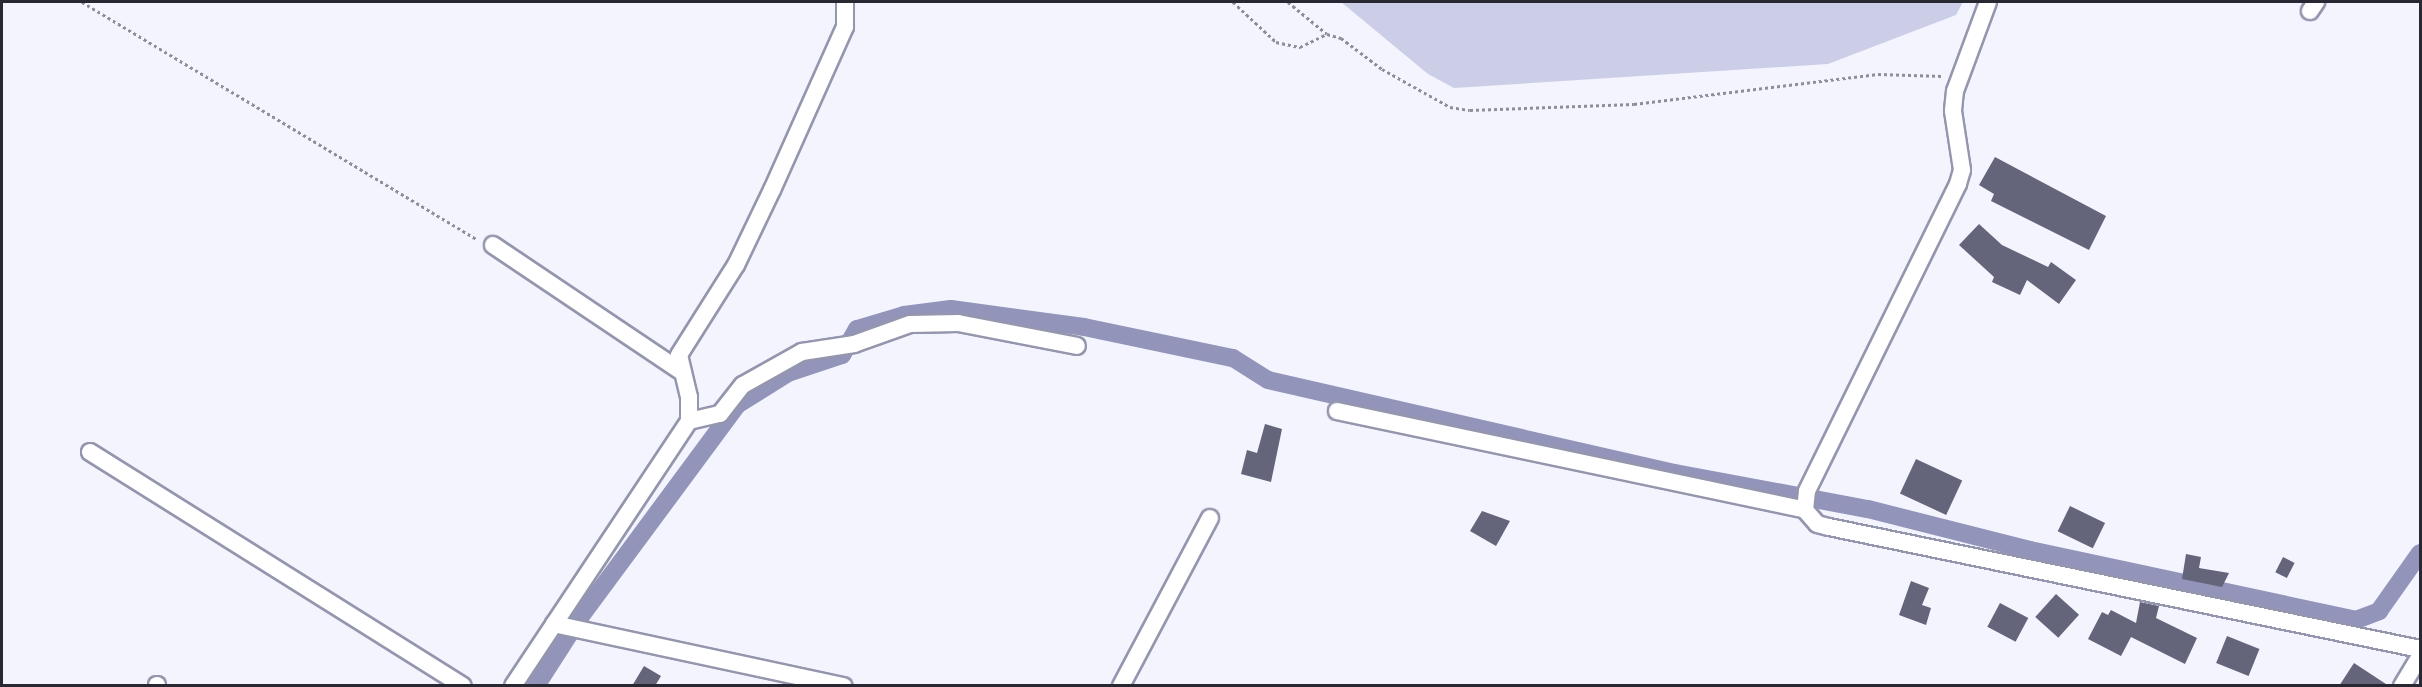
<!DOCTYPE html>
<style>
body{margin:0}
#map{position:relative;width:2422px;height:687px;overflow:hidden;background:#f3f4fe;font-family:"Noto Serif",serif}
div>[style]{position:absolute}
.green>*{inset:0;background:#cccee7}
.canal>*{height:18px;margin:-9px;padding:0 9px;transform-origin:9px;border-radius:9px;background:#9295b9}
.building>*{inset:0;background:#64657a;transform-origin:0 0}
.path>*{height:3px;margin-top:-1.5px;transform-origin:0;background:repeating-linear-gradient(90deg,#8d8e97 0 3px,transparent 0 6px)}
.roads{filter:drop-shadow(2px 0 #9496ad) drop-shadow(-2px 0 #9496ad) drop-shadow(0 2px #9496ad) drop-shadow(0 -2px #9496ad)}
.minor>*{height:16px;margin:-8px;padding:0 8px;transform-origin:8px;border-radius:8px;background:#fff}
span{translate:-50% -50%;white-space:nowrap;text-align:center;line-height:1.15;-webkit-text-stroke:6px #fff;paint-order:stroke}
.frame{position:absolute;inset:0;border:3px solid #272831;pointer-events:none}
</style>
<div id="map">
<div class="green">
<div style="clip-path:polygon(1341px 2px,1963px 2px,1956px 15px,1828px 64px,1454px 88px,1428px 74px)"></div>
</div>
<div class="canal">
<div style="left:536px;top:686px;width:83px;rotate:-57.3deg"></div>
<div style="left:581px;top:616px;width:262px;rotate:-53.5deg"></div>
<div style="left:737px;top:405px;width:60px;rotate:-32.1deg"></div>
<div style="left:788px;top:373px;width:57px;rotate:-18.4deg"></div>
<div style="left:842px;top:355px;width:30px;rotate:-60deg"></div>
<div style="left:857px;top:329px;width:49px;rotate:-16.6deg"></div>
<div style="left:904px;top:315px;width:47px;rotate:-7.3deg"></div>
<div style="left:951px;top:309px;width:134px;rotate:7.7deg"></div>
<div style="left:1084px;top:327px;width:152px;rotate:11.8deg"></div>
<div style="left:1233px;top:358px;width:41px;rotate:32.2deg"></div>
<div style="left:1268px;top:380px;width:417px;rotate:12.9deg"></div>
<div style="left:1675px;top:473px;width:196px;rotate:10.6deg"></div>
<div style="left:1868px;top:509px;width:167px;rotate:14.2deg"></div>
<div style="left:2030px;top:550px;width:333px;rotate:12.1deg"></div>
<div style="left:2356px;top:620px;width:25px;rotate:-21deg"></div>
<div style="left:2379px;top:611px;width:71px;rotate:-54.7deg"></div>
</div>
<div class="building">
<div style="clip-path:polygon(1995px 157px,2106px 216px,2089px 250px,1991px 201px,1994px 194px,1979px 185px)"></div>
<div style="clip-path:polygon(1979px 224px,2002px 245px,2048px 267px,2051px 262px,2076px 280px,2059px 304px,2027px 280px,2020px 295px,1992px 282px,1994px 277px,1959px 245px)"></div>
<div style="clip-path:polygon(1265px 424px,1282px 429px,1271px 482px,1241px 474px,1247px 450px,1257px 453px)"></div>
<div style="left:1916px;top:459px;width:51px;height:38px;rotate:25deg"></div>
<div style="left:2070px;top:506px;width:39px;height:28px;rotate:26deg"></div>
<div style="clip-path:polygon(1482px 511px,1510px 521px,1496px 546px,1470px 531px)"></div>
<div style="clip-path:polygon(2186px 554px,2201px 557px,2199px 568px,2229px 573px,2222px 587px,2182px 579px)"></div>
<div style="left:2283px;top:557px;width:13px;height:17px;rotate:27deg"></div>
<div style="clip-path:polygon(1911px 581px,1929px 588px,1922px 605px,1931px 608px,1926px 625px,1899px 615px)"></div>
<div style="left:2056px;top:594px;width:31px;height:31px;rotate:42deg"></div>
<div style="clip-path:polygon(2140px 602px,2159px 606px,2156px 618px,2197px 638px,2185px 664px,2131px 637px,2121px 656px,2088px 639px,2102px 612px,2108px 615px,2111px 610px,2136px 623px)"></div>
<div style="left:2000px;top:603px;width:32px;height:27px;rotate:28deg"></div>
<div style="left:2227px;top:636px;width:35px;height:29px;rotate:22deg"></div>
<div style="clip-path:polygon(2354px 663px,2389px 686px,2339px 686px)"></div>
<div style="clip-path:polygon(644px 666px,661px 676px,655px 686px,632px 686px)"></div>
</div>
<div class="path">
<div style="left:82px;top:2px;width:461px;rotate:31deg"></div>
<div style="left:1233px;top:2px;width:59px;rotate:42.9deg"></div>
<div style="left:1276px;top:42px;width:25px;rotate:12deg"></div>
<div style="left:1300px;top:47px;width:30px;rotate:-26deg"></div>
<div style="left:1327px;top:34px;width:15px;rotate:16deg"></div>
<div style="left:1341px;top:38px;width:51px;rotate:37.1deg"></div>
<div style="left:1382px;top:69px;width:78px;rotate:29.2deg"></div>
<div style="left:1450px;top:107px;width:20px;rotate:9deg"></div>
<div style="left:1470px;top:110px;width:164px;rotate:-2.1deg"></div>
<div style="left:1634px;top:104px;width:246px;rotate:-7deg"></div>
<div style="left:1878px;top:74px;width:65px;rotate:1.8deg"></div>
<div style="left:1288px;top:2px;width:50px;rotate:39.4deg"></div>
</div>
<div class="roads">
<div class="minor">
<div style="left:1988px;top:2px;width:95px;rotate:110.3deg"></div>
<div style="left:1955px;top:91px;width:20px;rotate:96deg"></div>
<div style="left:1953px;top:111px;width:60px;rotate:81.3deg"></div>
<div style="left:1962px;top:170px;width:15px;rotate:106deg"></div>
<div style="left:1958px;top:184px;width:342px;rotate:116.2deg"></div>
<div style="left:1807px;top:491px;width:19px;rotate:96deg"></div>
<div style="left:1805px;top:510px;width:18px;rotate:49deg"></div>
<div style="left:1817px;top:524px;width:12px;rotate:14deg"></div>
<div style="left:1829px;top:527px;width:603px;rotate:11.66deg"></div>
<div style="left:2310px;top:11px;width:11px;rotate:-56deg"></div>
<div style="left:493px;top:245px;width:224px;rotate:33.9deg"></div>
<div style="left:1337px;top:411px;width:478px;rotate:11.9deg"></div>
<div style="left:689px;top:421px;width:32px;rotate:-13deg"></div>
<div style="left:720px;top:414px;width:37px;rotate:-52deg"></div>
<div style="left:743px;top:385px;width:68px;rotate:-29.2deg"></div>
<div style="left:802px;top:352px;width:53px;rotate:-8.7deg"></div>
<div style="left:854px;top:344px;width:59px;rotate:-19.7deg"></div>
<div style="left:910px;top:324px;width:48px;rotate:-1.2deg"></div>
<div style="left:958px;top:323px;width:121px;rotate:10.9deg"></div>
<div style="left:90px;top:452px;width:440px;rotate:32.1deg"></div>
<div style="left:554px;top:624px;width:296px;rotate:12.1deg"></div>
<div style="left:157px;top:686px;width:1px;rotate:-90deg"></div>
<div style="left:513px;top:686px;width:318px;rotate:-56.4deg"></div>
<div style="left:689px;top:421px;width:24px;rotate:-90deg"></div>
<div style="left:689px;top:397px;width:43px;rotate:-103.4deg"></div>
<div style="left:679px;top:355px;width:107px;rotate:-57.7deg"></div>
<div style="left:736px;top:265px;width:83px;rotate:-64.4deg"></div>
<div style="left:772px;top:190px;width:179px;rotate:-65.9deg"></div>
<div style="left:845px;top:27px;width:25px;rotate:-90deg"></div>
<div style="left:1121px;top:686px;width:190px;rotate:-62.1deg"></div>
<div style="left:2402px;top:686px;width:35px;rotate:-59deg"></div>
</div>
</div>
<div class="frame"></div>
</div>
